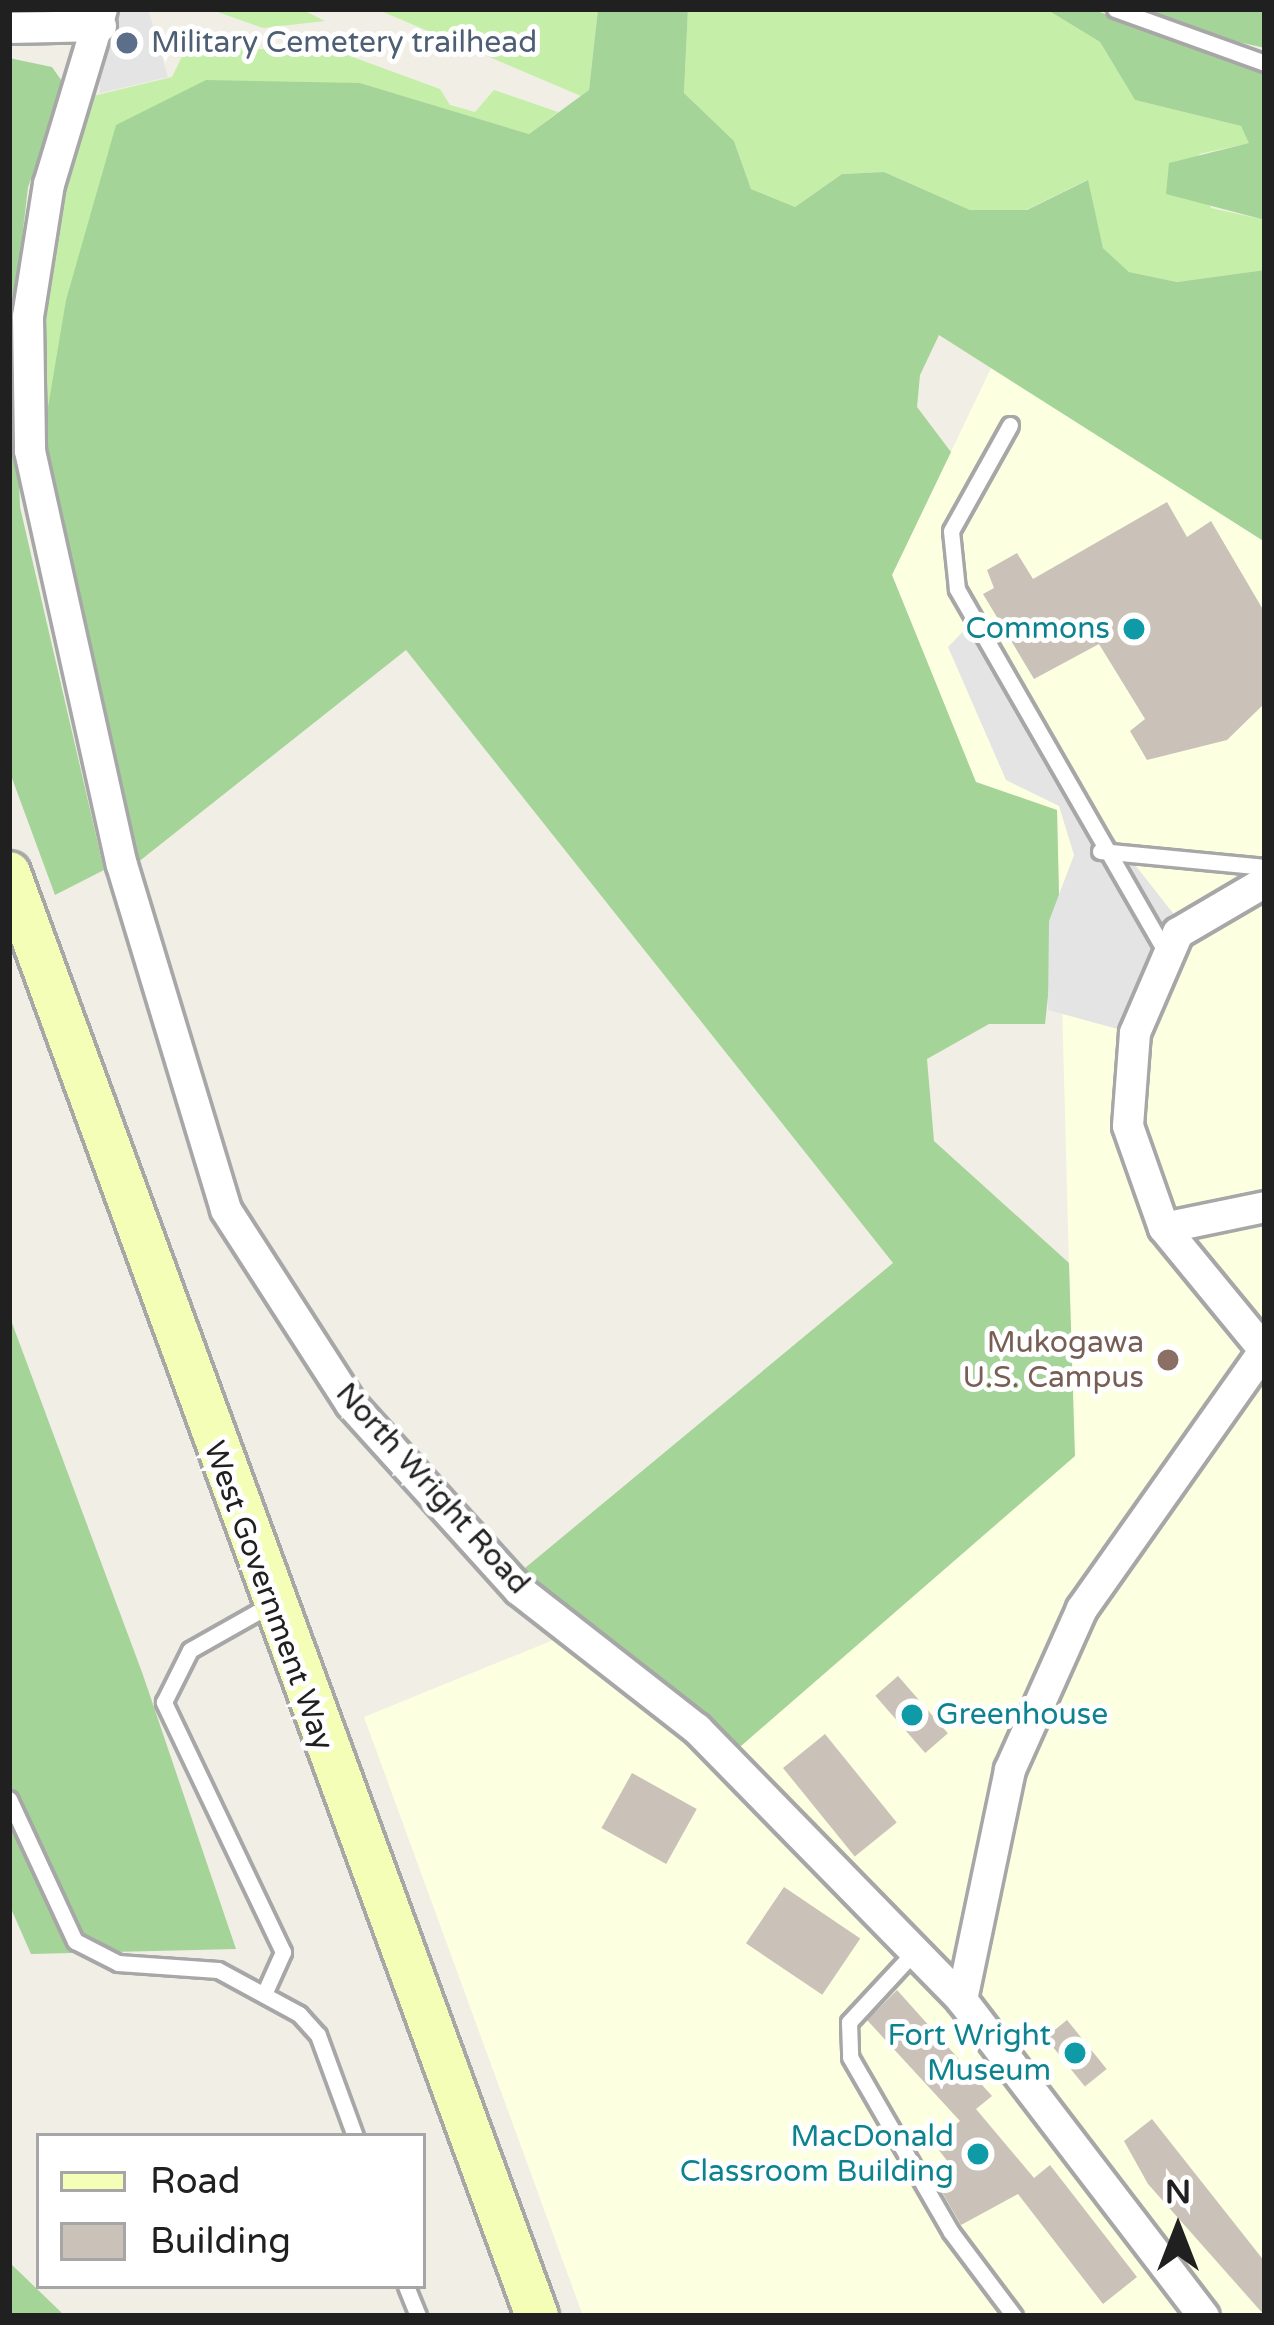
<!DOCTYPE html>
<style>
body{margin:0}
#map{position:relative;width:1274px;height:2325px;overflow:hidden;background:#f1eee6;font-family:"Varela Round",sans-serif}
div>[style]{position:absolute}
.education>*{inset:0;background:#fdffe1}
.grass>*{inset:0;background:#c5efa8}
.forest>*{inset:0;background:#a4d497}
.parking>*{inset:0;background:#e4e4e4}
.building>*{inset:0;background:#cac1b8;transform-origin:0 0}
.roads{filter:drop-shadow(3px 0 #a7a7a7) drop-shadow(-3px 0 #a7a7a7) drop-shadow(0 3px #a7a7a7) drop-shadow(0 -3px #a7a7a7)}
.lane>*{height:15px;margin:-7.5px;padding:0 7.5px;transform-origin:7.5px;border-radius:7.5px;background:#fff}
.street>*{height:30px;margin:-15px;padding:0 15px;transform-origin:15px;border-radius:15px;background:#fff}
.secondary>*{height:42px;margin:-21px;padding:0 21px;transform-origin:21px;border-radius:21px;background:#f5feb7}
.dots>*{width:33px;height:33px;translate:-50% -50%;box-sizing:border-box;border:6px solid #fff;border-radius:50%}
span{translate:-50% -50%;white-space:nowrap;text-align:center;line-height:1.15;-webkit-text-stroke:10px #fff;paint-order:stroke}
.service-label{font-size:30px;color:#4e5e75}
.left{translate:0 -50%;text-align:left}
.culture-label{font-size:30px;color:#0d838f}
.right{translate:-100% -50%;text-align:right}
.education-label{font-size:30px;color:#785e54}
.street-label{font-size:30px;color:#202020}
.frame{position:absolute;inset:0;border:12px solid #202020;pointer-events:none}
.legend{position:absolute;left:36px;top:2133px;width:390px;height:156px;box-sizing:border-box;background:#fff;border:3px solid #a6a6a6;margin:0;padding:15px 21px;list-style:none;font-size:36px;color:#202020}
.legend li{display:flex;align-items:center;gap:24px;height:60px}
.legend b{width:60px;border:3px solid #a6a6a6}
.north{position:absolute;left:1118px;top:2169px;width:120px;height:120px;-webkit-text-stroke:9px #fff;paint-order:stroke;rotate:0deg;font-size:33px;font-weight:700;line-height:48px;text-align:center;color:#202020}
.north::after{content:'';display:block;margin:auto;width:42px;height:54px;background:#202020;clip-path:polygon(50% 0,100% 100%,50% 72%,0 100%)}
</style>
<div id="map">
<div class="education">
<div style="clip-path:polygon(992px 366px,1265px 518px,1265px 2316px,583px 2316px,364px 1717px,563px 1636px,715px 1768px,1074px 1456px,1057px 811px,976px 783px,892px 575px)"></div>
</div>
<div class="grass">
<div style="clip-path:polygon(209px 9px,301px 9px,325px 21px,263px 28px)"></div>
<div style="clip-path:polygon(376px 9px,598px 9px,589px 90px,581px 96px)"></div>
<div style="clip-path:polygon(688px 9px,1046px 9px,1100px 42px,1135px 100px,1241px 126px,1250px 143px,1199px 154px,1211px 208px,1265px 220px,1265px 270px,1177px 282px,1129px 272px,1103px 248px,1087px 180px,1026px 210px,970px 210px,884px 172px,842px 174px,795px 207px,751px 189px,734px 141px,684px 93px)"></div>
<div style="clip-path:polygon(187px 46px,339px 52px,440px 89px,450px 105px,475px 112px,494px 90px,558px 112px,529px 134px,360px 83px,40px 455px,38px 319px,75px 135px,93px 96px,172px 77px)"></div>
</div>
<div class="forest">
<div style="clip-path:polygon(598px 9px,688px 9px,684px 93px,734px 141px,751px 189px,795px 207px,842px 174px,884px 172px,970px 210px,1027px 210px,1088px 180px,1103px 248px,1129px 272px,1177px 282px,1265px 270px,1265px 542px,939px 335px,920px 375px,917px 407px,951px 452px,892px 575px,976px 782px,1057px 810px,1059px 894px,1045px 1024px,989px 1024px,927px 1059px,934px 1141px,1069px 1263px,1075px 1456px,734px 1752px,519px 1573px,893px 1263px,406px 650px,137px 863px,40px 455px,66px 300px,116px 125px,206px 80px,360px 83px,529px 134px,589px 90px)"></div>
<div style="clip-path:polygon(1046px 9px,1091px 9px,1265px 70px,1265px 220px,1166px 194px,1169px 163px,1249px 143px,1241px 126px,1135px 100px,1100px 42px)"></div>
<div style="clip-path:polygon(1147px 9px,1265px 9px,1265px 48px,1216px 37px)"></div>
<div style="clip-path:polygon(9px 58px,52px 67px,66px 87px,28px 187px,13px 318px,20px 507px,104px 870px,55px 895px,9px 770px)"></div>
<div style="clip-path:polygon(9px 1315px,143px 1675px,236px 1949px,31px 1954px,9px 1904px)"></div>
<div style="clip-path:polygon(9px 2262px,65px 2316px,9px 2316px)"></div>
</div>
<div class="parking">
<div style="clip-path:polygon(94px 9px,148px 9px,168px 77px,100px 93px)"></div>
<div style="clip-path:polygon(980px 614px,1110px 833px,1180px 922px,1125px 1031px,1048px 1010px,1049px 921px,1074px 855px,1059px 806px,1006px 780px,948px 647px)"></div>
</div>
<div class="building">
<div style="clip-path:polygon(1167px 502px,1187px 537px,1211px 521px,1265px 613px,1265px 703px,1227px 740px,1147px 760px,1130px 731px,1145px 719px,1099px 644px,1034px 679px,983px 594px,994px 588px,987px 570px,1017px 553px,1033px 579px)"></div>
<div style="left:898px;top:1676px;width:76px;height:30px;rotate:49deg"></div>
<div style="left:825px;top:1734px;width:114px;height:54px;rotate:51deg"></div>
<div style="left:632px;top:1773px;width:74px;height:63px;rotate:29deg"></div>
<div style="left:784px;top:1887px;width:92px;height:68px;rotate:34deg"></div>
<div style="clip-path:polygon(897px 1990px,992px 2096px,976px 2109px,1034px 2178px,1050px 2165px,1137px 2277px,1103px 2304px,1018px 2194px,961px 2225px,939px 2187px,957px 2173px,933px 2143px,960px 2121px,867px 2020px)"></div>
<div style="left:1067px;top:2020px;width:63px;height:28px;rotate:51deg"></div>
<div style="clip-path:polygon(1152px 2119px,1265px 2262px,1265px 2316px,1148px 2184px,1124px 2141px)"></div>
</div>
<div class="roads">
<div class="lane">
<div style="left:1115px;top:9px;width:159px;rotate:19.8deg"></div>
<div style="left:1010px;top:425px;width:121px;rotate:119.1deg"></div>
<div style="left:951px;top:531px;width:58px;rotate:84.1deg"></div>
<div style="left:957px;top:589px;width:423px;rotate:60.1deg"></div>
<div style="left:1100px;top:851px;width:166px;rotate:5.5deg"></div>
<div style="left:9px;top:1799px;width:157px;rotate:65.1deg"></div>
<div style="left:75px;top:1941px;width:48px;rotate:27.1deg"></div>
<div style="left:118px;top:1963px;width:100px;rotate:4deg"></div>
<div style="left:218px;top:1970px;width:92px;rotate:28.5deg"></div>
<div style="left:299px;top:2014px;width:28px;rotate:48deg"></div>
<div style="left:318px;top:2035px;width:108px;rotate:69.9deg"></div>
<div style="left:915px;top:1951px;width:97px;rotate:132.9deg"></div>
<div style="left:849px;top:2022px;width:35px;rotate:88deg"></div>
<div style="left:850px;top:2057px;width:202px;rotate:60deg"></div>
<div style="left:951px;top:2232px;width:105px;rotate:53.1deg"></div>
<div style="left:265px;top:1992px;width:44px;rotate:-65.8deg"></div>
<div style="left:283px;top:1952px;width:277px;rotate:-115.5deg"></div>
<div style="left:164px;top:1702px;width:58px;rotate:-63.4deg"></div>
<div style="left:190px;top:1650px;width:92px;rotate:-29.4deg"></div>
<div style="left:406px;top:2286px;width:32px;rotate:68deg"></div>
</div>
<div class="street">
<div style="left:102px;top:9px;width:183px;rotate:106.8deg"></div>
<div style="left:49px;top:184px;width:135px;rotate:99deg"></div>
<div style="left:28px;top:317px;width:134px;rotate:89.1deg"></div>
<div style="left:30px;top:451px;width:424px;rotate:77.5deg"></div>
<div style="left:122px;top:865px;width:360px;rotate:73.2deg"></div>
<div style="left:226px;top:1210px;width:231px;rotate:57.2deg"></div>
<div style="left:351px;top:1404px;width:251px;rotate:47.9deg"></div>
<div style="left:519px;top:1590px;width:226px;rotate:38deg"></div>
<div style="left:697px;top:1729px;width:379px;rotate:45.6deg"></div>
<div style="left:962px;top:2000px;width:398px;rotate:52.6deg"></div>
<div style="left:9px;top:28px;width:92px;rotate:-1.2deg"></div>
<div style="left:1265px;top:882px;width:101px;rotate:149.6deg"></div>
<div style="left:1178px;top:933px;width:109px;rotate:113.3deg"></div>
<div style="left:1135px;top:1033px;width:93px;rotate:94.3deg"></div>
<div style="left:1128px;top:1126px;width:108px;rotate:70.6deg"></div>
<div style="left:1164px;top:1228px;width:159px;rotate:50.6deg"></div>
<div style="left:1164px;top:1228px;width:103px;rotate:-11.7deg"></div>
<div style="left:962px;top:2000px;width:235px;rotate:-78.2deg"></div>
<div style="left:1010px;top:1770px;width:176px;rotate:-65.9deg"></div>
<div style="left:1082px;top:1609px;width:316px;rotate:-54.8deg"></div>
</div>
<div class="secondary">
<div style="left:9px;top:873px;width:1537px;rotate:69.9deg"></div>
</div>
</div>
<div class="dots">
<div style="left:127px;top:43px;background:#5c6f8a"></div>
<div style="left:1134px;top:629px;background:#0f9aa8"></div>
<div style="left:1168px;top:1360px;background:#8d6e63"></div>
<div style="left:912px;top:1715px;background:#0f9aa8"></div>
<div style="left:1075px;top:2053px;background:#0f9aa8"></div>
<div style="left:978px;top:2154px;background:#0f9aa8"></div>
</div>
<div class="service-label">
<span class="left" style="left:151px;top:43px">Military Cemetery trailhead</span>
</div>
<div class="culture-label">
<span class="right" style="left:1110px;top:629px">Commons</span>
<span class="left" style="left:936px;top:1715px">Greenhouse</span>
<span class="right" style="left:1051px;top:2053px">Fort Wright<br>Museum</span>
<span class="right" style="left:954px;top:2154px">MacDonald<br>Classroom Building</span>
</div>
<div class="education-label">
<span class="right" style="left:1144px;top:1360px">Mukogawa<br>U.S. Campus</span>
</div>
<div class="street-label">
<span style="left:432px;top:1489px;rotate:48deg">North Wright Road</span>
<span style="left:268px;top:1596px;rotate:70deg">West Government Way</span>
</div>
<div class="frame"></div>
<ul class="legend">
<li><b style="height:15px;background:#f5feb7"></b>Road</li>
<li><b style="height:33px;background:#cac1b8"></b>Building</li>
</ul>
<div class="north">N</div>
</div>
